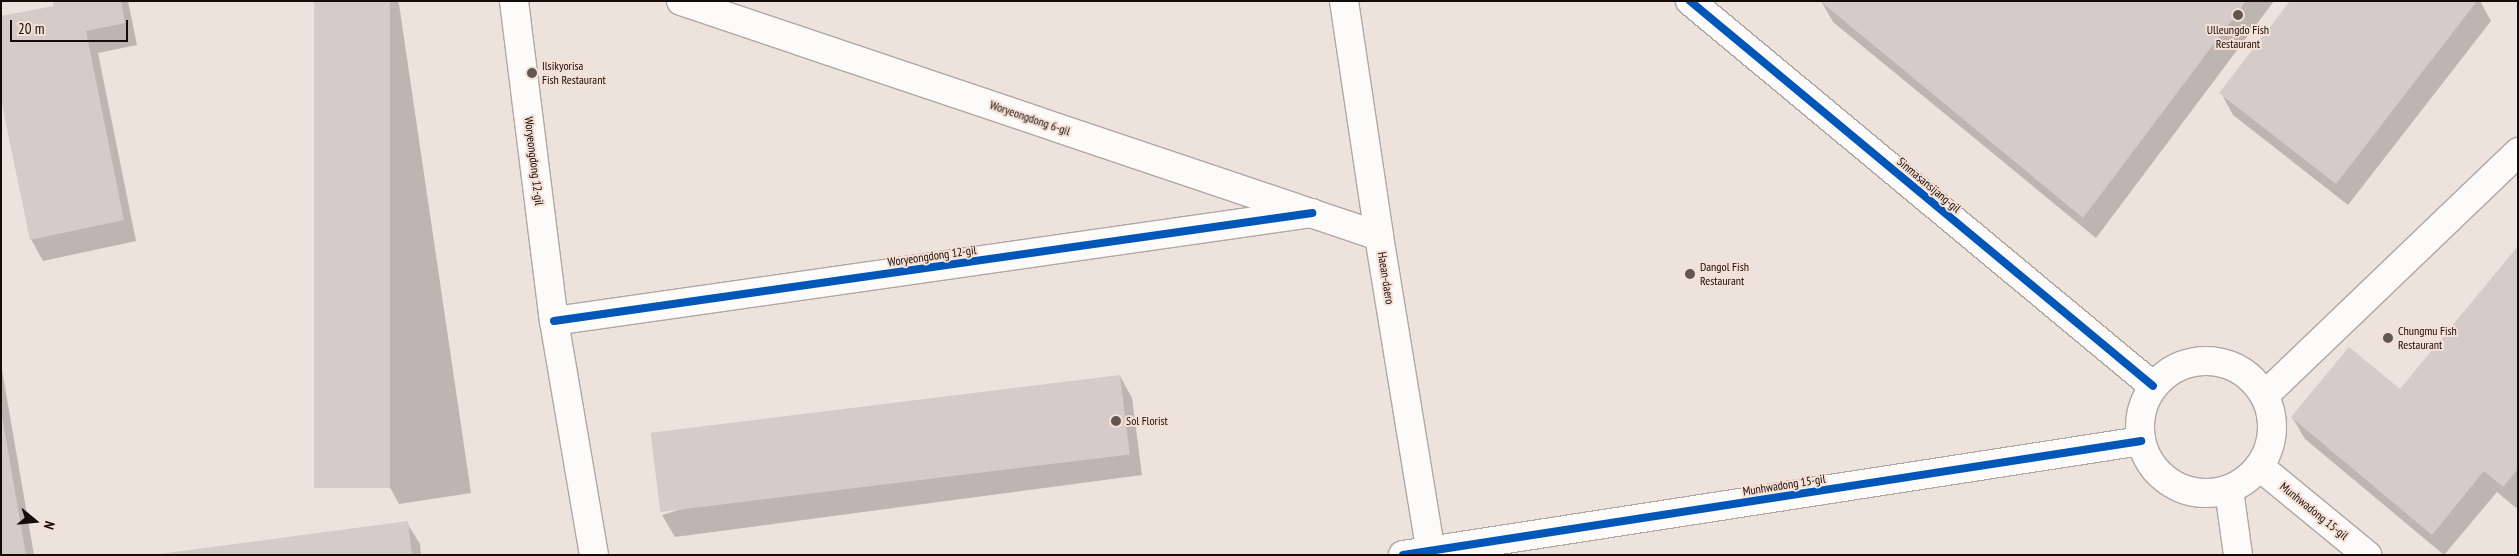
<!DOCTYPE html>
<style>
body{margin:0}
#map{position:relative;width:2519px;height:556px;overflow:hidden;background:#eee2dd;font-family:"PT Sans Narrow",sans-serif}
div>[style]{position:absolute}
.shadow>*{inset:0;background:#0003}
.building>*{inset:0;background:#d5cbc8;transform-origin:0 0}
.roads{filter:drop-shadow(1px 0 #b0a7a3) drop-shadow(-1px 0 #b0a7a3) drop-shadow(0 1px #b0a7a3) drop-shadow(0 -1px #b0a7a3)}
.street>*{height:28px;margin:-14px;padding:0 14px;transform-origin:14px;border-radius:14px;background:#fcfbfa}
.street>.ring{margin:-14px;padding:0;box-sizing:content-box;background:none;border:28px solid #fcfbfa;border-radius:50%}
.secondary>*{height:28px;margin:-14px;padding:0 14px;transform-origin:14px;border-radius:14px;background:#fcfbfa}
.cycleway>*{height:8px;margin:-4px;padding:0 4px;transform-origin:4px;border-radius:4px;background:#0057b8}
.dots>*{width:14px;height:14px;translate:-50% -50%;box-sizing:border-box;border:2px solid #f6dfd5;border-radius:50%}
span{translate:-50% -50%;white-space:nowrap;text-align:center;line-height:1.15;-webkit-text-stroke:4px #f6dfd5;paint-order:stroke}
.poi-label{font-size:12px;color:#130c09}
.left{translate:0 -50%;text-align:left}
.street-label{font-size:12px;color:#130c09}
.frame{position:absolute;inset:0;border:2px solid #130c09;pointer-events:none}
.north{position:absolute;left:10px;top:496px;width:50px;height:50px;-webkit-text-stroke:4px #f6dfd5;paint-order:stroke;rotate:107deg;font-size:14px;font-weight:700;line-height:20px;text-align:center;color:#130c09}
.north::after{content:'';display:block;margin:auto;width:18px;height:22px;background:#130c09;clip-path:polygon(50% 0,100% 100%,50% 72%,0 100%)}
.scale{position:absolute;left:10px;top:20px;width:118px;height:22px;box-sizing:border-box;border:2px solid #130c09;border-top:0;padding-left:6px;font-size:15px;line-height:18px;white-space:nowrap;color:#130c09;-webkit-text-stroke:4px #f6dfd5;paint-order:stroke}
</style>
<div id="map">
<div class="shadow">
<div style="clip-path:polygon(54px 1px,128px 1px,137px 45px,98px 53px,136px 241px,43px 261px,31px 239px)"></div>
<div style="clip-path:polygon(315px 1px,397px 1px,399px 4px,471px 493px,399px 504px,387px 482px)"></div>
<div style="clip-path:polygon(1821px 1px,2274px 1px,2096px 238px,1833px 22px)"></div>
<div style="clip-path:polygon(2292px 1px,2480px 1px,2491px 21px,2348px 205px,2233px 115px,2221px 93px)"></div>
<div style="clip-path:polygon(2518px 248px,2518px 506px,2516px 508px,2497px 492px,2444px 555px,2305px 439px,2292px 417px,2400px 390px)"></div>
<div style="clip-path:polygon(1px 364px,34px 555px,1px 555px)"></div>
<div style="clip-path:polygon(1120px 376px,1132px 398px,1142px 475px,675px 537px,662px 515px)"></div>
<div style="clip-path:polygon(407px 523px,420px 544px,421px 555px,159px 555px)"></div>
</div>
<div class="building">
<div style="clip-path:polygon(53px 1px,121px 1px,125px 23px,86px 31px,124px 220px,30px 240px,1px 100px,1px 16px,54px 6px)"></div>
<div style="left:314px;top:1px;width:76px;height:487px"></div>
<div style="clip-path:polygon(1820px 1px,2246px 1px,2083px 218px)"></div>
<div style="clip-path:polygon(2290px 1px,2477px 1px,2336px 184px,2219px 93px)"></div>
<div style="clip-path:polygon(2518px 246px,2518px 469px,2503px 487px,2484px 471px,2432px 535px,2291px 417px,2349px 347px,2400px 389px)"></div>
<div style="left:1120px;top:375px;width:80px;height:473px;rotate:83deg"></div>
<div style="clip-path:polygon(1px 416px,2px 416px,26px 555px,1px 555px)"></div>
<div style="clip-path:polygon(408px 521px,412px 555px,159px 555px,159px 554px)"></div>
</div>
<div class="roads">
<div class="street">
<div style="left:514px;top:1px;width:322px;rotate:82.9deg"></div>
<div style="left:554px;top:321px;width:237px;rotate:80.3deg"></div>
<div style="left:681px;top:1px;width:736px;rotate:18.61deg"></div>
<div style="left:1690px;top:1px;width:602px;rotate:39.74deg"></div>
<div style="left:554px;top:321px;width:766px;rotate:-8.11deg"></div>
<div class="ring" style="left:2140px;top:361px;width:104px;height:104px"></div>
<div style="left:2265px;top:395px;width:351px;rotate:-43.8deg"></div>
<div style="left:2260px;top:467px;width:139px;rotate:39.4deg"></div>
<div style="left:2229px;top:490px;width:66px;rotate:82.1deg"></div>
<div style="left:1403px;top:555px;width:747px;rotate:-8.78deg"></div>
</div>
<div class="secondary">
<div style="left:1344px;top:1px;width:238px;rotate:81.5deg"></div>
<div style="left:1379px;top:236px;width:323px;rotate:80.7deg"></div>
</div>
</div>
<div class="cycleway">
<div style="left:1690px;top:1px;width:602px;rotate:39.74deg"></div>
<div style="left:554px;top:321px;width:766px;rotate:-8.11deg"></div>
<div style="left:1403px;top:555px;width:747px;rotate:-8.78deg"></div>
</div>
<div class="dots">
<div style="left:2238px;top:15px;background:#605753"></div>
<div style="left:532px;top:73px;background:#605753"></div>
<div style="left:1690px;top:274px;background:#605753"></div>
<div style="left:2388px;top:338px;background:#605753"></div>
<div style="left:1116px;top:421px;background:#605753"></div>
</div>
<div class="poi-label">
<span style="left:2238px;top:37px">Ulleungdo Fish<br>Restaurant</span>
<span class="left" style="left:542px;top:73px">Ilsikyorisa<br>Fish Restaurant</span>
<span class="left" style="left:1700px;top:274px">Dangol Fish<br>Restaurant</span>
<span class="left" style="left:2398px;top:338px">Chungmu Fish<br>Restaurant</span>
<span class="left" style="left:1126px;top:421px">Sol Florist</span>
</div>
<div class="street-label">
<span style="left:1030px;top:118px;rotate:19deg">Woryeongdong 6-gil</span>
<span style="left:534px;top:161px;rotate:83deg">Woryeongdong 12-gil</span>
<span style="left:1929px;top:185px;rotate:40deg">Sinmasansijang-gil</span>
<span style="left:932px;top:256px;rotate:-8deg">Woryeongdong 12-gil</span>
<span style="left:1386px;top:278px;rotate:81deg">Haean-daero</span>
<span style="left:1784px;top:485px;rotate:-9deg">Munhwadong 15-gil</span>
<span style="left:2314px;top:511px;rotate:39deg">Munhwadong 15-gil</span>
</div>
<div class="frame"></div>
<div class="north">N</div>
<div class="scale">20 m</div>
</div>
